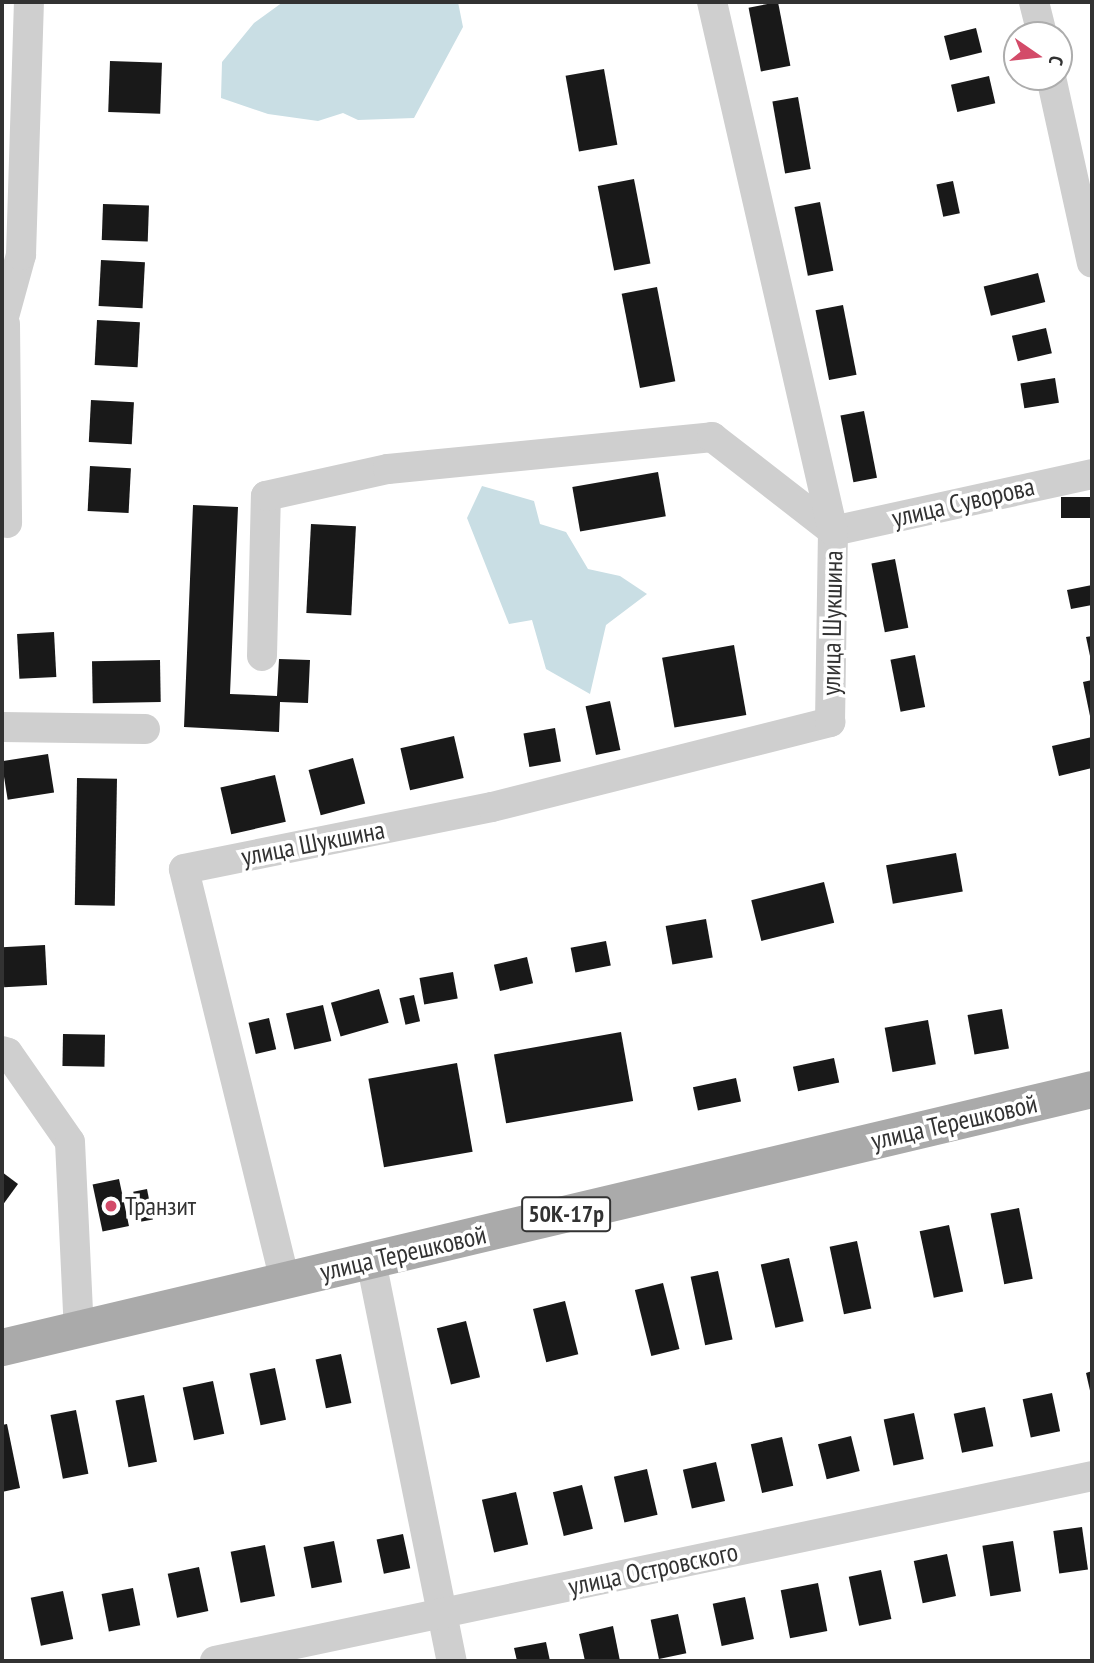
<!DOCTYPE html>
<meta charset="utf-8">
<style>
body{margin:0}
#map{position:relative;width:1094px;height:1663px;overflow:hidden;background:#fff;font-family:"PT Sans Narrow",sans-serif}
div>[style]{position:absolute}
.water>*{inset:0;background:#c9dee4}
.building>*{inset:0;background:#191919;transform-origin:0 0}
.minor>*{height:30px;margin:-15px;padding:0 15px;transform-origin:15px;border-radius:15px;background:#cfcfcf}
.major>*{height:37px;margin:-18.5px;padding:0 18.5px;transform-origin:18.5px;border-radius:18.5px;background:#aaa}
.dots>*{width:19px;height:19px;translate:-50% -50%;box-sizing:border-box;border:4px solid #fff;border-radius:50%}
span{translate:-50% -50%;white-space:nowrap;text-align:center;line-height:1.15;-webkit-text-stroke:7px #fff;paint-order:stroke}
.shield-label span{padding:2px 5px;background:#fff;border:2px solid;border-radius:5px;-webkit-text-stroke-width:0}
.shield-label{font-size:24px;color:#323232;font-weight:700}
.street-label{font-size:26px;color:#323232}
.poi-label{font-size:26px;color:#323232}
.left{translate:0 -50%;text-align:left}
.frame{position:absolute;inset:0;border:4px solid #323232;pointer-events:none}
.north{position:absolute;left:1003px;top:21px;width:70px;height:70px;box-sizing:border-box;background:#fff;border:2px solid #adadad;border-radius:50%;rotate:104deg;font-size:19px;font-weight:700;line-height:28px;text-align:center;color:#323232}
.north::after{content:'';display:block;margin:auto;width:24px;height:32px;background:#d34b69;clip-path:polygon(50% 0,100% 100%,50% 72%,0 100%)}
</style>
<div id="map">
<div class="water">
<div style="clip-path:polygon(283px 2px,458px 2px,463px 27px,414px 118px,358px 120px,343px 113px,318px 121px,268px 114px,221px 98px,222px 62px,254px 23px)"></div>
<div style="clip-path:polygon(482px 486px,534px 501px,540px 524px,566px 532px,588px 569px,620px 576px,647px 594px,606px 625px,590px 694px,546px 669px,532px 620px,509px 624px,467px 518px)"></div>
</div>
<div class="building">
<div style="left:778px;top:2px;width:65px;height:30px;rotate:79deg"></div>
<div style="left:976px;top:28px;width:25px;height:33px;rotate:76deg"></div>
<div style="left:110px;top:61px;width:52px;height:51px;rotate:2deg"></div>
<div style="left:604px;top:69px;width:77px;height:39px;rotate:80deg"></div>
<div style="left:989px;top:76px;width:28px;height:39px;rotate:77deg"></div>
<div style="left:798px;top:97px;width:73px;height:26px;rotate:80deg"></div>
<div style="left:634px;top:179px;width:86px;height:37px;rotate:79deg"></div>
<div style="left:953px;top:181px;width:33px;height:17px;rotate:78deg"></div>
<div style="left:820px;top:202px;width:70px;height:26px;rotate:79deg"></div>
<div style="left:103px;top:204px;width:46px;height:36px;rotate:2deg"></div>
<div style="left:101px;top:260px;width:44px;height:46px;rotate:3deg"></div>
<div style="left:1038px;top:273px;width:30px;height:56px;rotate:76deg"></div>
<div style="left:657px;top:287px;width:96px;height:36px;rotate:79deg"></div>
<div style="left:843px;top:305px;width:71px;height:28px;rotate:79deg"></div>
<div style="left:97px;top:320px;width:43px;height:45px;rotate:3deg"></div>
<div style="left:1046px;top:328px;width:26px;height:35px;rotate:77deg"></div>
<div style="left:1055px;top:378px;width:25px;height:35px;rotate:81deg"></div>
<div style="left:91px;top:400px;width:43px;height:42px;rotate:3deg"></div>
<div style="left:864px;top:411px;width:68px;height:24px;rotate:79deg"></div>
<div style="left:90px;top:466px;width:41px;height:45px;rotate:3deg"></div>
<div style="left:658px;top:472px;width:45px;height:87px;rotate:80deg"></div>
<div style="left:1092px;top:497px;width:21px;height:31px;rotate:90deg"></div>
<div style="clip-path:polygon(193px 505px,238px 507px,230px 694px,277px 696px,279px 659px,310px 660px,308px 703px,280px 702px,279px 732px,184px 727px)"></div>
<div style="left:311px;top:524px;width:45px;height:89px;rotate:3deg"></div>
<div style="left:895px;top:559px;width:70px;height:24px;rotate:79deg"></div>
<div style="clip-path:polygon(1092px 585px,1092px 605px,1071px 609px,1067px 590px)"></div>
<div style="left:54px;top:632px;width:45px;height:37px;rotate:87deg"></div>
<div style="clip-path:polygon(1092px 636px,1092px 656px,1090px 656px,1086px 637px)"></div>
<div style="left:734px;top:645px;width:71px;height:73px;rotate:80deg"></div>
<div style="left:915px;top:655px;width:53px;height:25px;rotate:79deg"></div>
<div style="left:160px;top:660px;width:42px;height:68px;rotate:89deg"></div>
<div style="clip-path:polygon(1092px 680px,1092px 716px,1090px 716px,1083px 682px)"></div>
<div style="left:610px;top:701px;width:50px;height:25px;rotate:78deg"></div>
<div style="left:555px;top:728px;width:34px;height:32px;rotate:80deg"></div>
<div style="left:454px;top:736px;width:43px;height:55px;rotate:77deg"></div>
<div style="clip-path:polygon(1092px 737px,1092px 768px,1059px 776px,1052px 746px)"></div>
<div style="left:48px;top:754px;width:39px;height:47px;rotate:81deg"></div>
<div style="left:353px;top:758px;width:47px;height:46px;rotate:75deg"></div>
<div style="left:275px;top:775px;width:48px;height:56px;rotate:77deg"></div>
<div style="left:77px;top:778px;width:40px;height:127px;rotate:1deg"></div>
<div style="left:956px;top:853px;width:39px;height:71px;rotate:80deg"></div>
<div style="left:824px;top:882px;width:42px;height:75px;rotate:76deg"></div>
<div style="left:706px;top:919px;width:39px;height:41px;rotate:80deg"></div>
<div style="left:606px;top:941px;width:25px;height:36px;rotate:79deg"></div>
<div style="left:45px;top:945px;width:40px;height:43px;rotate:87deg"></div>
<div style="left:527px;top:957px;width:27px;height:34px;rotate:77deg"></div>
<div style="left:453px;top:972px;width:27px;height:34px;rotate:80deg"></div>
<div style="left:379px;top:989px;width:35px;height:50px;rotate:74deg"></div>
<div style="left:414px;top:995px;width:27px;height:15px;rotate:77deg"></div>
<div style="left:323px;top:1005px;width:37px;height:38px;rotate:77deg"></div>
<div style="left:1002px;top:1009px;width:40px;height:35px;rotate:80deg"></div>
<div style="left:269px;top:1018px;width:32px;height:21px;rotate:77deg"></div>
<div style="left:928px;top:1020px;width:45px;height:44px;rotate:80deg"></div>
<div style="left:621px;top:1032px;width:70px;height:129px;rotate:80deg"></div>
<div style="left:63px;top:1034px;width:42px;height:32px;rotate:1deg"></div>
<div style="left:834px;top:1058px;width:25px;height:42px;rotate:78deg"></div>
<div style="left:457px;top:1063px;width:90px;height:90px;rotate:80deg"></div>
<div style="left:736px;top:1078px;width:24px;height:44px;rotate:78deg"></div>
<div style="clip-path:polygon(2px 1172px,18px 1184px,2px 1206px)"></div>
<div style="left:119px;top:1179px;width:48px;height:27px;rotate:78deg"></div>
<div style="left:147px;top:1189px;width:31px;height:14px;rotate:79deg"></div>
<div style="left:1019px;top:1208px;width:72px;height:29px;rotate:79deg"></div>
<div style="left:949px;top:1225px;width:68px;height:30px;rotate:78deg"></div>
<div style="left:857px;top:1241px;width:69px;height:28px;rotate:78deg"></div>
<div style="left:789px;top:1258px;width:65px;height:29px;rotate:77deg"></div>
<div style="left:718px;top:1271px;width:70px;height:28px;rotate:78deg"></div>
<div style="left:663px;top:1283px;width:68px;height:29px;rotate:76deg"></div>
<div style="left:565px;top:1301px;width:55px;height:33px;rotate:76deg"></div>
<div style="left:466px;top:1321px;width:58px;height:30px;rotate:76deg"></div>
<div style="left:341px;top:1354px;width:50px;height:26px;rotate:78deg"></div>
<div style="left:275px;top:1368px;width:53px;height:26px;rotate:78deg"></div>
<div style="clip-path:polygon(1092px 1371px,1092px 1395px,1091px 1395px,1086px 1373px)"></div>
<div style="left:213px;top:1381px;width:54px;height:31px;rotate:78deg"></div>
<div style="left:1052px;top:1393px;width:39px;height:30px;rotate:78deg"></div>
<div style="left:144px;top:1395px;width:68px;height:29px;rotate:79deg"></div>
<div style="left:985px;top:1407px;width:40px;height:32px;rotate:78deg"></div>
<div style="left:76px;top:1410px;width:65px;height:26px;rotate:79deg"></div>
<div style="left:914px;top:1413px;width:47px;height:31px;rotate:78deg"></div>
<div style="clip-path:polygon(7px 1424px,20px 1488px,2px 1492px,2px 1425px)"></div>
<div style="left:851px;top:1436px;width:36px;height:34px;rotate:76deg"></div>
<div style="left:782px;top:1437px;width:50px;height:32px;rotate:77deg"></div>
<div style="left:716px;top:1462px;width:40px;height:34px;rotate:77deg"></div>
<div style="left:647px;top:1469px;width:47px;height:34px;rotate:77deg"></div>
<div style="left:582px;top:1485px;width:45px;height:30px;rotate:76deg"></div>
<div style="left:516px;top:1492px;width:54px;height:35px;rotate:77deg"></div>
<div style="left:1082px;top:1527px;width:43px;height:29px;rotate:82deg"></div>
<div style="left:403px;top:1534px;width:35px;height:27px;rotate:78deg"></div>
<div style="left:334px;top:1541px;width:42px;height:31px;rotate:79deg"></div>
<div style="left:1013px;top:1541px;width:51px;height:31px;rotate:81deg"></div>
<div style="left:265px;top:1545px;width:52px;height:35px;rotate:79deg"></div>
<div style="left:947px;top:1554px;width:43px;height:34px;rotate:78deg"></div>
<div style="left:199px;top:1567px;width:45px;height:32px;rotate:78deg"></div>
<div style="left:881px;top:1570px;width:50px;height:33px;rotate:78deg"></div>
<div style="left:818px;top:1583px;width:49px;height:38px;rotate:79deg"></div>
<div style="left:133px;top:1588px;width:38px;height:32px;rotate:79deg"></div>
<div style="left:63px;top:1591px;width:49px;height:33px;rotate:78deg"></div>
<div style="left:745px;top:1597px;width:43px;height:33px;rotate:78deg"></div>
<div style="left:678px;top:1614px;width:40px;height:28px;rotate:78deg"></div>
<div style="clip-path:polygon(613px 1626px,620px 1661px,585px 1661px,579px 1634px)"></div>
<div style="clip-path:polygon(546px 1642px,550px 1661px,517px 1661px,514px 1648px)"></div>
</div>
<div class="minor">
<div style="left:1034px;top:2px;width:34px;rotate:76deg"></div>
<div style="left:1051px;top:77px;width:190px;rotate:77.6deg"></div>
<div style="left:2px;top:324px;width:72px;rotate:-74.6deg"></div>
<div style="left:21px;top:255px;width:253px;rotate:-88.2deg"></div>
<div style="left:5px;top:324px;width:199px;rotate:89.4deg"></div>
<div style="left:262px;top:656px;width:160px;rotate:-88.6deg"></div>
<div style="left:266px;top:496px;width:125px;rotate:-12.5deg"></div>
<div style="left:388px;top:469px;width:326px;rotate:-5.6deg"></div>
<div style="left:712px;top:437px;width:153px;rotate:37.8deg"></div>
<div style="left:833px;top:531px;width:265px;rotate:-12.4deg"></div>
<div style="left:2px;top:727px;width:143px;rotate:0.8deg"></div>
<div style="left:2px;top:1051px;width:6px;rotate:18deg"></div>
<div style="left:8px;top:1053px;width:108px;rotate:55.1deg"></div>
<div style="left:70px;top:1142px;width:188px;rotate:87.3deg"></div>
<div style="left:371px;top:1261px;width:408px;rotate:78.6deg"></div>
<div style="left:285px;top:1281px;width:424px;rotate:-103.8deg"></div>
<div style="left:184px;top:869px;width:314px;rotate:-11.4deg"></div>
<div style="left:492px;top:807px;width:349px;rotate:-14.1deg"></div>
<div style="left:830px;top:722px;width:191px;rotate:-89.1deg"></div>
<div style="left:833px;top:531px;width:543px;rotate:-102.88deg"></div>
<div style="left:215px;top:1661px;width:896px;rotate:-11.91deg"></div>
</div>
<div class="major">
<div style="left:2px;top:1347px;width:1120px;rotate:-13.32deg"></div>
</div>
<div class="dots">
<div style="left:111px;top:1206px;background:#d34b69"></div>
</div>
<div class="shield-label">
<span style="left:566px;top:1214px">50К-17р</span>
</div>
<div class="street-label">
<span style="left:963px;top:502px;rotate:-13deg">улица Суворова</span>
<span style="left:832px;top:623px;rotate:-89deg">улица Шукшина</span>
<span style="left:313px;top:843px;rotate:-11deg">улица Шукшина</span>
<span style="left:954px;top:1122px;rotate:-13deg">улица Терешковой</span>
<span style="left:403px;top:1253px;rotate:-13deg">улица Терешковой</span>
<span style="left:653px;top:1569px;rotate:-12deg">улица Островского</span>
</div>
<div class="poi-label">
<span class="left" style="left:125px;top:1206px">Транзит</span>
</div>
<div class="frame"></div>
<div class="north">С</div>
</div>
